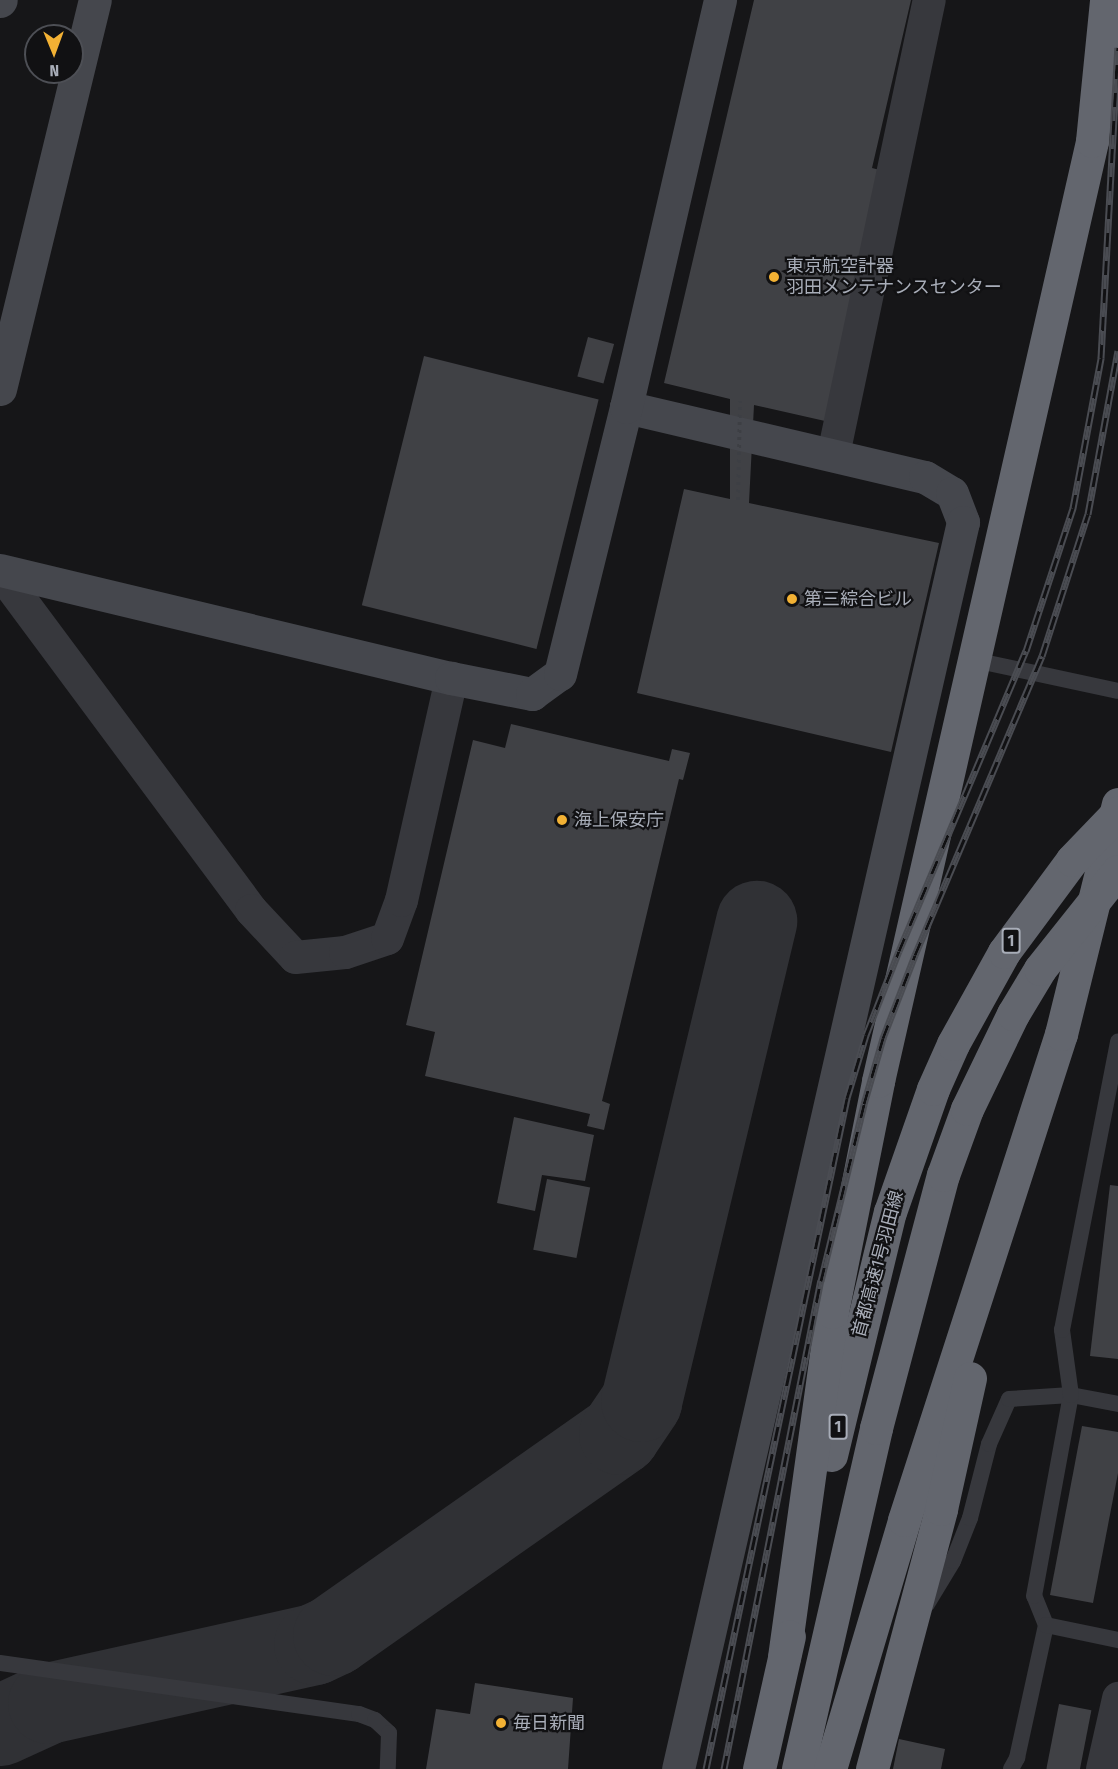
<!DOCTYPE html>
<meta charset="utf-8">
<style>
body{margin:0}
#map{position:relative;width:1118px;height:1769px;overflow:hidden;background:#161618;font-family:"Fira Sans Condensed","Noto Sans JP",sans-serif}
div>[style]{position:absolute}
.taxiway>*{height:81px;margin:-40.5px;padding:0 40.5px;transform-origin:40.5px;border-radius:40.5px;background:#303135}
.building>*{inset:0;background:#404145;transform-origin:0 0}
.lane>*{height:16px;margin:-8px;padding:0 8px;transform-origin:8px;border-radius:8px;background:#37383d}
.street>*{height:33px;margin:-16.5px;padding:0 16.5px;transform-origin:16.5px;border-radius:16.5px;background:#37383d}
.secondary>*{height:33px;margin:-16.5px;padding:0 16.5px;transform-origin:16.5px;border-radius:16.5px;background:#45474d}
.highway>*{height:33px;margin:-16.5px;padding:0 16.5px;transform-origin:16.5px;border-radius:16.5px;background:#63666e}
.rail>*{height:7px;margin-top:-3.5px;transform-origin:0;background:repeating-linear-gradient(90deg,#111113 0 14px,#4a4c52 0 28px);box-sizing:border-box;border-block:2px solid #4a4c52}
.path-bridge>*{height:4px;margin-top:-2px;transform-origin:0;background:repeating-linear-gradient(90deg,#3d3f44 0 3px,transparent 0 7.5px)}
.highway-bridge>*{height:33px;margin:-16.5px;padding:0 16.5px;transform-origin:16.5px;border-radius:16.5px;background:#63666e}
.dots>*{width:16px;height:16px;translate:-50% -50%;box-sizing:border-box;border:3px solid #111113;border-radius:50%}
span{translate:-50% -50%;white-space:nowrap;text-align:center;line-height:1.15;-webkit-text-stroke:4.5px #111113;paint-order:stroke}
.shield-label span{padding:2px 4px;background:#111113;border:2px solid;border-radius:4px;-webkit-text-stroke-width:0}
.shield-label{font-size:16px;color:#a8adb8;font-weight:700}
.poi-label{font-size:18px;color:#a8adb8}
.left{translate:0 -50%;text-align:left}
.street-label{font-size:18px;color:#a8adb8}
.north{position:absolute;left:24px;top:24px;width:60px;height:60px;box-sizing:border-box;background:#111113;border:2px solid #4d4f55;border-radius:50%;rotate:179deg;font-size:16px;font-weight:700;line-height:24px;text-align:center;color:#a8adb8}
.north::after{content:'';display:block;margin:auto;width:21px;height:27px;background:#f2b134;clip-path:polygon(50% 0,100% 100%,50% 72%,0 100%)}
</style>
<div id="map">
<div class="taxiway">
<div style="left:0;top:1725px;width:53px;rotate:-24.6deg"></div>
<div style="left:48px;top:1703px;width:272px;rotate:-12.5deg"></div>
<div style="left:314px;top:1644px;width:21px;rotate:-25deg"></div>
<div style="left:333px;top:1635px;width:350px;rotate:-35.1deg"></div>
<div style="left:619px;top:1434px;width:40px;rotate:-56deg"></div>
<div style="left:641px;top:1401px;width:494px;rotate:-76.5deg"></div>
</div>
<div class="building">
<div style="clip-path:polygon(754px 0,911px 0,872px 168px,884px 171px,825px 421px,754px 405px,749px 503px,939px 543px,891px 752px,637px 693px,684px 489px,730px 499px,730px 399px,664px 383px)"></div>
<div style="left:588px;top:337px;width:27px;height:41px;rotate:15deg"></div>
<div style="left:424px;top:356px;width:180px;height:257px;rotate:14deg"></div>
<div style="clip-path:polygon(511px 724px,669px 761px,672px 749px,690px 753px,683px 780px,679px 779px,602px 1101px,610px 1104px,604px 1130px,587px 1126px,590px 1114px,425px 1076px,435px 1032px,406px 1025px,473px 740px,505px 748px)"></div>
<div style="clip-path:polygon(514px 1117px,594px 1135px,585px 1181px,542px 1175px,535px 1211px,497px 1203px)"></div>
<div style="left:547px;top:1179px;width:44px;height:72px;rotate:11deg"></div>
<div style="clip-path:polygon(1110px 1185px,1118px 1186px,1118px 1359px,1090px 1356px)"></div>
<div style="clip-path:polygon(1082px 1426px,1118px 1432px,1118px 1473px,1093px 1603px,1050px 1595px)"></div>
<div style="clip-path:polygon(475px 1683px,573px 1698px,568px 1769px,426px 1769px,436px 1709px,470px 1714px)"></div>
<div style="left:1059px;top:1704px;width:33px;height:66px;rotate:11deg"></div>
<div style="clip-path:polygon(899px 1739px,945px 1749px,941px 1769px,893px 1769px)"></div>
</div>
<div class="lane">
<div style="left:974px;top:660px;width:147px;rotate:12.1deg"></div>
<div style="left:927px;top:1604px;width:50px;rotate:-58.8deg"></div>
<div style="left:953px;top:1561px;width:46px;rotate:-68.4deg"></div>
<div style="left:970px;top:1518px;width:76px;rotate:-75.6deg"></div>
<div style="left:989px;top:1444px;width:49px;rotate:-66deg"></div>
<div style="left:1009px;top:1399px;width:62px;rotate:-3.7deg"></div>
<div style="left:1071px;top:1395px;width:48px;rotate:10.8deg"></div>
<div style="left:1046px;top:1625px;width:31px;rotate:-112deg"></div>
<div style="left:1034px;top:1596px;width:204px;rotate:-79.6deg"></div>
<div style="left:1071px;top:1395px;width:66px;rotate:-97.9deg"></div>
<div style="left:1062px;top:1330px;width:294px;rotate:-79deg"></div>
<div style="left:0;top:1663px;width:363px;rotate:8.1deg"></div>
<div style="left:359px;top:1714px;width:17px;rotate:21deg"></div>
<div style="left:375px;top:1720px;width:19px;rotate:43deg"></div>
<div style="left:389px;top:1733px;width:36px;rotate:92deg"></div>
<div style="left:1011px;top:1769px;width:13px;rotate:-61deg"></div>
<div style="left:1017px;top:1758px;width:136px;rotate:-77.7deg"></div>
<div style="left:1046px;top:1625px;width:74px;rotate:11.8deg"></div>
</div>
<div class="street">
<div style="left:833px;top:454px;width:464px;rotate:-78.1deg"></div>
<div style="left:0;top:572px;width:421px;rotate:53.4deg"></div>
<div style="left:251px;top:910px;width:64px;rotate:46.9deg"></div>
<div style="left:295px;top:957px;width:50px;rotate:-5.7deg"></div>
<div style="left:345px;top:952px;width:44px;rotate:-18.4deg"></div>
<div style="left:387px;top:938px;width:40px;rotate:-69.8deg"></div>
<div style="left:401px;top:900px;width:228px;rotate:-77.3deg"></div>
<div style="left:1102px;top:1769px;width:73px;rotate:-77.3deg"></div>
</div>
<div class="secondary">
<div style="left:0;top:1px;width:1px;rotate:-45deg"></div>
<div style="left:0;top:389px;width:400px;rotate:-76.3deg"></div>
<div style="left:626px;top:407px;width:307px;rotate:13.2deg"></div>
<div style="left:925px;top:477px;width:31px;rotate:31deg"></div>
<div style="left:952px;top:493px;width:31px;rotate:69deg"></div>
<div style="left:963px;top:522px;width:1279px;rotate:102.87deg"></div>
<div style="left:0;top:570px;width:464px;rotate:13.5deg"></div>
<div style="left:451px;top:678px;width:83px;rotate:11.2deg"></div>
<div style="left:532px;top:694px;width:34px;rotate:-36deg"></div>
<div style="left:560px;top:674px;width:275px;rotate:-76.1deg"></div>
<div style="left:626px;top:407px;width:418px;rotate:-77deg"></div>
</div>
<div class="highway">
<div style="left:831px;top:1455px;width:250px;rotate:-76.4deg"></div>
<div style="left:890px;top:1212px;width:130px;rotate:-70.7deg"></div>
<div style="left:784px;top:1657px;width:348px;rotate:-82.1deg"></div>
<div style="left:832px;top:1312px;width:236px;rotate:-78.7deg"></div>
<div style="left:878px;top:1081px;width:964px;rotate:-77.17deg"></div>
<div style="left:1092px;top:141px;width:142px;rotate:-84.3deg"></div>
<div style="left:759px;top:1769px;width:136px;rotate:-77.3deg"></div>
<div style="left:798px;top:1769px;width:350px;rotate:-77.1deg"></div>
<div style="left:876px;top:1428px;width:262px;rotate:-75.2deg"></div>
<div style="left:943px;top:1175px;width:70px;rotate:-70deg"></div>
<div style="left:830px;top:1769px;width:260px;rotate:-73.4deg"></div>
<div style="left:904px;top:1520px;width:511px;rotate:-72.1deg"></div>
<div style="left:1061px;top:1034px;width:237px;rotate:-76.1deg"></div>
<div style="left:872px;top:1769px;width:269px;rotate:-75.1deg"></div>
<div style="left:941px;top:1509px;width:134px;rotate:-77.5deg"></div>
</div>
<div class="rail">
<div style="left:706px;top:1769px;width:686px;rotate:-78.13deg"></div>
<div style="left:847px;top:1098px;width:66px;rotate:-73.2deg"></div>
<div style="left:866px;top:1035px;width:90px;rotate:-68.6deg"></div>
<div style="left:899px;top:951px;width:326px;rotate:-67.1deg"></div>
<div style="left:1026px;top:651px;width:151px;rotate:-71.8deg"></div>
<div style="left:1073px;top:508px;width:153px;rotate:-79.4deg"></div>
<div style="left:1101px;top:358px;width:311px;rotate:-86.9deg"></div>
<div style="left:724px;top:1769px;width:498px;rotate:-78.8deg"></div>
<div style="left:821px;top:1281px;width:182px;rotate:-76.3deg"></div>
<div style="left:864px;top:1104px;width:69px;rotate:-73.9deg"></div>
<div style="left:883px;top:1038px;width:89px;rotate:-68.9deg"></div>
<div style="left:915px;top:955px;width:325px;rotate:-67deg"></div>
<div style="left:1042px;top:656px;width:149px;rotate:-72.1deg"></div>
<div style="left:1088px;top:514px;width:166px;rotate:-79.6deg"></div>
</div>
<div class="path-bridge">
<div style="left:738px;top:500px;width:99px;rotate:-88.8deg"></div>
</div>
<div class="highway-bridge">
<div style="left:933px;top:1089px;width:49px;rotate:-66deg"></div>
<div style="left:953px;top:1044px;width:105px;rotate:-61deg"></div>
<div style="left:1004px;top:952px;width:114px;rotate:-53.5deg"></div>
<div style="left:1072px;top:860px;width:66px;rotate:-46.2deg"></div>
<div style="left:967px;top:1109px;width:106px;rotate:-64.2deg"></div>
<div style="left:1013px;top:1014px;width:52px;rotate:-59deg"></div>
<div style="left:1040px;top:969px;width:125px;rotate:-51.5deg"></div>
</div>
<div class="dots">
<div style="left:774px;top:277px;background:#f2b134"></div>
<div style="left:792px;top:599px;background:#f2b134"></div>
<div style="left:562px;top:820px;background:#f2b134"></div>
<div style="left:501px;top:1723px;background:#f2b134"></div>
</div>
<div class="shield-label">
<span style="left:1011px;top:941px">1</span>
<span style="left:838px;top:1427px">1</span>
</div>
<div class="poi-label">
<span class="left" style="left:786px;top:277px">東京航空計器<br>羽田メンテナンスセンター</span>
<span class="left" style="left:804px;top:599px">第三綜合ビル</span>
<span class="left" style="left:574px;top:820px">海上保安庁</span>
<span class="left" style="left:513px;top:1723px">毎日新聞</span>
</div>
<div class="street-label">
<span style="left:878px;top:1264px;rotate:-75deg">首都高速1号羽田線</span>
</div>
<div class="north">N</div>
</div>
